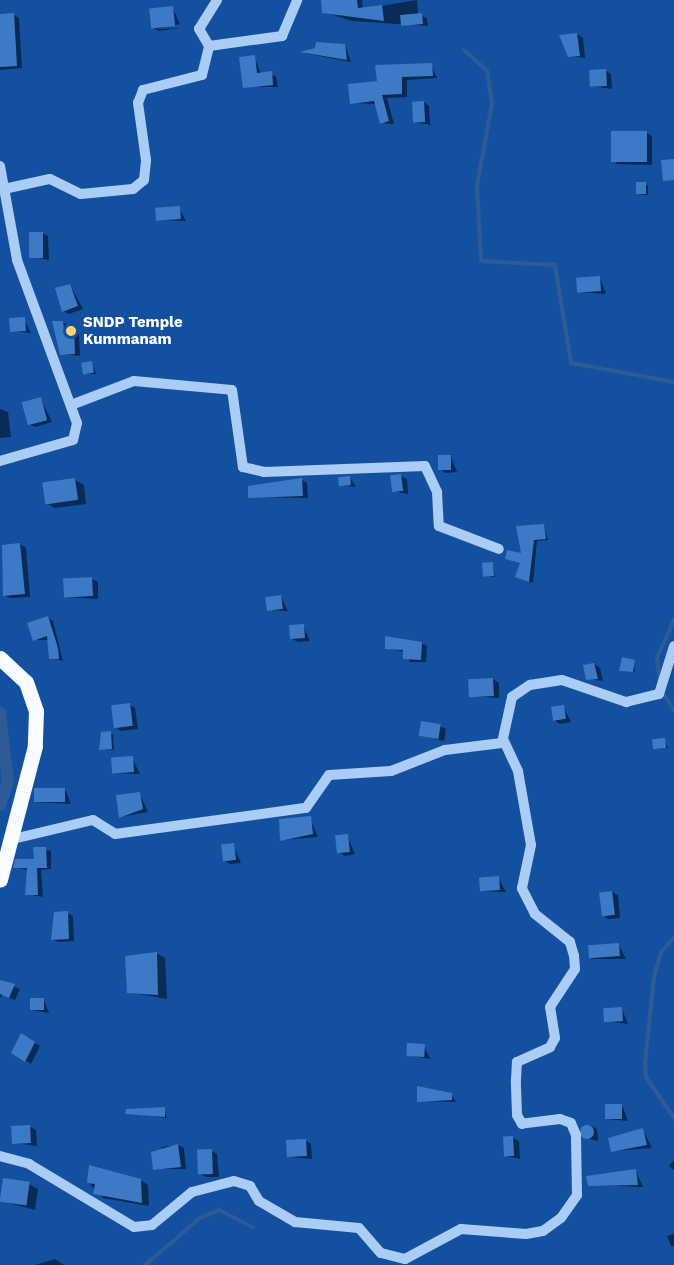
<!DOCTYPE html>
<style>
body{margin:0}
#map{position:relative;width:674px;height:1265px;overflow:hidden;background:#1351a0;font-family:"Work Sans",sans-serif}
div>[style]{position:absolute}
.shadow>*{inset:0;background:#0007}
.stream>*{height:4px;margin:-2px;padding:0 2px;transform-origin:2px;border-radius:2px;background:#2e5b95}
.canal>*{height:12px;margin:-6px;padding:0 6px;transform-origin:6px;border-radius:6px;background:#2e5b95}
.building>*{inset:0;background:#3c7ac6;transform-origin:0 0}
.round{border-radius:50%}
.minor>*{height:10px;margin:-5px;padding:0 5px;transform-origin:5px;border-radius:5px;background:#abccf4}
.major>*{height:15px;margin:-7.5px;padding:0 7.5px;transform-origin:7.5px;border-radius:7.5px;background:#f8fbff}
.dots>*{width:16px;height:16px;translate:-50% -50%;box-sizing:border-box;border:3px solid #1351a0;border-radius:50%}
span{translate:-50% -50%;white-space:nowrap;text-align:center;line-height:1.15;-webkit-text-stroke:6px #1351a0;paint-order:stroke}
.poi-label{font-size:15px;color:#fff;font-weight:700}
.left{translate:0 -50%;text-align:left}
</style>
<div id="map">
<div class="shadow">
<div style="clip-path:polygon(322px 0,362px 0,363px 9px,417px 0,418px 15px,427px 18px,428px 26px,352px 21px,324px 12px)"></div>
<div style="clip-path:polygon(172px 7px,180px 24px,156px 29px,180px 28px,159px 31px,153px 28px)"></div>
<div style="clip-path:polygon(14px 15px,19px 18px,22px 68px,0 70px,0 49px)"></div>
<div style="clip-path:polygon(577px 34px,583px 38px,585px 58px,569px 56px)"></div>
<div style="clip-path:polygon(345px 45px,351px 62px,304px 53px)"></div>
<div style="clip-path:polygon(254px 56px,261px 74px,276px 76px,278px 87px,244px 87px)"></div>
<div style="clip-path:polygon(431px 65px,437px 78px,407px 80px,407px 97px,387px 98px,394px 124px,381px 123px,376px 104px,352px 103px,379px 82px)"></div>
<div style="clip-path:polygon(606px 71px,611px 74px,612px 89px,591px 86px)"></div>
<div style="clip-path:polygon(424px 102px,429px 106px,430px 125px,415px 122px)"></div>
<div style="clip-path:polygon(647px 133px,652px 136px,652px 165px,615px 164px)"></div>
<div style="clip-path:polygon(637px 183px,648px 185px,648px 195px,637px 194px)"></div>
<div style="clip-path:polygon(179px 208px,186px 221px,157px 220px)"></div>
<div style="clip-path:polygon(42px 233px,48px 236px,49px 260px,31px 257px)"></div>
<div style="clip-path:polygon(600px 278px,606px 294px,578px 292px)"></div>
<div style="clip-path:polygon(70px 285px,83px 309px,69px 314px,63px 311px)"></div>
<div style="clip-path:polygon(24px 319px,31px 333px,12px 331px)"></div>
<div style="clip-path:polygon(63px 322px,79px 334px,80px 356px,61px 354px)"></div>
<div style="clip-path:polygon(92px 363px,96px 374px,84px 374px)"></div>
<div style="clip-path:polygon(41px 399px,52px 422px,35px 427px,29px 424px)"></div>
<div style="clip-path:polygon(0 409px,8px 412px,11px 437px,0 438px)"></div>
<div style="clip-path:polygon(451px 456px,457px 472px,446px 473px,440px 469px)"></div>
<div style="clip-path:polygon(401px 476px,407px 479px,408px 494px,392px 491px)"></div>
<div style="clip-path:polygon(350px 478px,356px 487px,341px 485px)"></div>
<div style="clip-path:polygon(75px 480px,84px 485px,86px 504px,55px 508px,46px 503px)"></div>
<div style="clip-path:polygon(302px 480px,307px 483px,308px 498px,250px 497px)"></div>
<div style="clip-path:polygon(544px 526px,548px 540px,537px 541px,533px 583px,520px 578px,523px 555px)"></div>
<div style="clip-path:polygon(20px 544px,26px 548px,30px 597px,10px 598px,4px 595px)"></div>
<div style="clip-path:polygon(493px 564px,495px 577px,484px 576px)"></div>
<div style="clip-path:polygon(92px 579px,98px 582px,98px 599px,65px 597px)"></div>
<div style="clip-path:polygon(281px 597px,288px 611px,267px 610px)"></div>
<div style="clip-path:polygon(48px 618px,53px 621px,63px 661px,51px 658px,49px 640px,34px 640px)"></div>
<div style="clip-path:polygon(303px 625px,310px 641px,298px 642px,292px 639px)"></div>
<div style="clip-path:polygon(421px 643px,427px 646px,426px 662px,410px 662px,405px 652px,386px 648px)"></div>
<div style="clip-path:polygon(634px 661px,635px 672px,621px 671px)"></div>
<div style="clip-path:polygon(594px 664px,600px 668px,603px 681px,588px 679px)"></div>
<div style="clip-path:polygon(493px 679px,499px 683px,499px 698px,470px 696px)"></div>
<div style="clip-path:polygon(130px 705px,135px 708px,138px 729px,121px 731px,115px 727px)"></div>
<div style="clip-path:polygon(563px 706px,571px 722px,560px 724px,554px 720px)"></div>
<div style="clip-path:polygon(440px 726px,446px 729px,444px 741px,420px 735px)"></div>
<div style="clip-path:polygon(103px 733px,113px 734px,114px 750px,101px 749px)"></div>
<div style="clip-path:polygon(664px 740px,668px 748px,655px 749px)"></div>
<div style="clip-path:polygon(132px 758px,140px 774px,115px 773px)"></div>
<div style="clip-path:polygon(65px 789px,71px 804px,33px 802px)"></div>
<div style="clip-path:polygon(140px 794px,148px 812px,120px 817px)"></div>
<div style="clip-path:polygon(310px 818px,318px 837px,282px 840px)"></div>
<div style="clip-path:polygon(347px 836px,355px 854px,345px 856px,339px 852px)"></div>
<div style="clip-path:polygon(233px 845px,241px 863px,230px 864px,224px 861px)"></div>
<div style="clip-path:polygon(35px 848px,51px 851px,51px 869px,41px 870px,43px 897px,26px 894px,28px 870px,15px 867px,35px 860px)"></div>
<div style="clip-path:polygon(498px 877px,506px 892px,482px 891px)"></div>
<div style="clip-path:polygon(612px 892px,618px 895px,620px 918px,608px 919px,603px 916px,600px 893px)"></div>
<div style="clip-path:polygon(67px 913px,73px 916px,74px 941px,58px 942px,52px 939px)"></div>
<div style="clip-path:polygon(619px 945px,626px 959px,590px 959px)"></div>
<div style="clip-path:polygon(156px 953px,165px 958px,167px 999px,128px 992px)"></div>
<div style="clip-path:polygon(0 980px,20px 989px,15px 1000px,2px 995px,0 999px)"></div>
<div style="clip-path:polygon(44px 1000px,49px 1013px,31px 1010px)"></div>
<div style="clip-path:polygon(622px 1009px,628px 1024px,605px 1021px)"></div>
<div style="clip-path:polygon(22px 1035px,40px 1046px,31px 1064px,13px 1053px)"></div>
<div style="clip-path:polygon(424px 1046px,430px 1059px,408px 1055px)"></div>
<div style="clip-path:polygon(451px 1094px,456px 1102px,419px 1101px)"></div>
<div style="clip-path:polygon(622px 1105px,628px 1121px,607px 1119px)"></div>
<div style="clip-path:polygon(164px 1109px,167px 1118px,127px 1113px)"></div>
<div style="clip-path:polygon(591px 1126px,597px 1129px,598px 1141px,585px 1138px,582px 1127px)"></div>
<div style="clip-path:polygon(30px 1127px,36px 1130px,37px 1146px,14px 1143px,13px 1128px)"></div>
<div style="clip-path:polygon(643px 1130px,652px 1148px,613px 1151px)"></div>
<div style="clip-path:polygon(513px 1138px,519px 1141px,520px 1159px,505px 1156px)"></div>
<div style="clip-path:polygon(305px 1140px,311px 1144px,312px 1159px,289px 1157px)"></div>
<div style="clip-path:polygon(178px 1145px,184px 1148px,186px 1169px,154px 1169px,162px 1147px)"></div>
<div style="clip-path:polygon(212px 1151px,217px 1154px,219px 1177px,206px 1177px,200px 1174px)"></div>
<div style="clip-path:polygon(674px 1160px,674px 1170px,669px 1166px)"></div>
<div style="clip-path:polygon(636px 1171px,643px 1187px,589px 1185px)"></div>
<div style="clip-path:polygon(140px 1180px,148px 1185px,149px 1206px,103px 1198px,88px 1182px)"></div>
<div style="clip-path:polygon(29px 1184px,38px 1189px,35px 1210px,1px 1201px)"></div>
<div style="clip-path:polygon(674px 1234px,674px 1246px,671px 1246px,667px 1236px)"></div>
<div style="clip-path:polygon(55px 1259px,64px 1265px,35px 1265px)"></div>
</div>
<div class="stream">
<div style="left:464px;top:50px;width:31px;rotate:42deg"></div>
<div style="left:487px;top:71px;width:33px;rotate:81deg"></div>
<div style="left:492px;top:104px;width:83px;rotate:100.4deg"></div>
<div style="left:477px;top:186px;width:75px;rotate:86.9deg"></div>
<div style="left:481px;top:261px;width:74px;rotate:3.1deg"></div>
<div style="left:555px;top:265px;width:99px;rotate:80.7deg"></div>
<div style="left:571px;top:363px;width:105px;rotate:10.5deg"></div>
<div style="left:660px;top:683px;width:25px;rotate:-97deg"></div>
<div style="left:657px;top:658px;width:42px;rotate:-65.9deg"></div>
<div style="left:662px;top:691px;width:22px;rotate:58deg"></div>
<div style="left:674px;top:938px;width:19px;rotate:133deg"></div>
<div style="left:661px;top:952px;width:26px;rotate:106deg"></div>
<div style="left:654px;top:977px;width:86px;rotate:96deg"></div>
<div style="left:645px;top:1063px;width:14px;rotate:86deg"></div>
<div style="left:646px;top:1077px;width:50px;rotate:55.7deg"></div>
<div style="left:145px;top:1265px;width:72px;rotate:-40.5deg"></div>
<div style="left:200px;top:1218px;width:21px;rotate:-23deg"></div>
<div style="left:219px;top:1210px;width:38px;rotate:27deg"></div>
</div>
<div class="canal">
<div style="left:0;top:713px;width:68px;rotate:83.3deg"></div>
<div style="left:8px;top:781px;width:25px;rotate:108deg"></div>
</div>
<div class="building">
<div style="clip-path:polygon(321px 0,357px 0,358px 8px,382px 5px,384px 21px,322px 13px)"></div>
<div style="left:173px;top:6px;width:20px;height:24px;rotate:84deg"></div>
<div style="clip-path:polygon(14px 13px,17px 66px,0 67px,0 14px)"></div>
<div style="left:422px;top:13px;width:11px;height:22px;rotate:85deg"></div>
<div style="clip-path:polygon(577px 33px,580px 56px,568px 57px,559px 35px)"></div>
<div style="clip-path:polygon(316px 42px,345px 44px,347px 60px,300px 52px,315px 48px)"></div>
<div style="clip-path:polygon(255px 55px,257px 73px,272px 71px,273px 85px,243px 88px,239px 57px)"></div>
<div style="clip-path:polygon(432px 63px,433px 76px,402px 77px,402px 94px,382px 95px,389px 121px,380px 124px,374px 101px,350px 104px,348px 84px,377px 81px,375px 65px)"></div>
<div style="left:606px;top:69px;width:17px;height:17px;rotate:87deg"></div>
<div style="left:424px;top:101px;width:21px;height:12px;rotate:87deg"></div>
<div style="left:647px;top:131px;width:31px;height:36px;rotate:90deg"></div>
<div style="clip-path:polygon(674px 159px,674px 180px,663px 181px,661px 160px)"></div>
<div style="left:636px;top:182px;width:10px;height:12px"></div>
<div style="left:180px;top:206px;width:13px;height:25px;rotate:86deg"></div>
<div style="left:29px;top:232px;width:14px;height:26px"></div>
<div style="left:600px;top:276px;width:15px;height:24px;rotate:86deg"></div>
<div style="clip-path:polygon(70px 284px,78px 306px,62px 312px,55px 288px)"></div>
<div style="left:25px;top:317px;width:14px;height:16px;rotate:86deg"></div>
<div style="clip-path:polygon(52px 321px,63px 321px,64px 329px,74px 329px,75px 354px,60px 355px)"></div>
<div style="left:92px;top:361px;width:12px;height:11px;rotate:81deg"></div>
<div style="left:41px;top:397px;width:24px;height:20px;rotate:75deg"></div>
<div style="left:438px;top:455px;width:13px;height:15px"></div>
<div style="left:401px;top:474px;width:17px;height:11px;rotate:83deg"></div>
<div style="left:350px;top:476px;width:9px;height:12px;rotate:84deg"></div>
<div style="left:75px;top:478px;width:22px;height:33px;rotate:82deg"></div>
<div style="clip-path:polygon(302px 478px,303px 496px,248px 498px,248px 486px)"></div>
<div style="clip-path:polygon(544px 524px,546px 539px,534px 540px,529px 582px,515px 577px,520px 563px,505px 559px,507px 550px,521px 553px,516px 526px)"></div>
<div style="clip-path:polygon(20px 543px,25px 594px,3px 596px,2px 545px)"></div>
<div style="left:493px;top:562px;width:14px;height:11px;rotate:86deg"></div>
<div style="left:92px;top:577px;width:19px;height:29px;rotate:87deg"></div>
<div style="left:281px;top:595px;width:14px;height:16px;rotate:82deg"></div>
<div style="clip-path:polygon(48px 616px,58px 648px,59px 659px,49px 659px,47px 636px,33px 641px,27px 623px)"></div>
<div style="left:304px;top:624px;width:14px;height:15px;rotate:86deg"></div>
<div style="clip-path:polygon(385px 636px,422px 642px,421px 660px,403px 659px,403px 650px,385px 649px)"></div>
<div style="clip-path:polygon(622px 657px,635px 660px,633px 672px,619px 671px)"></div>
<div style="clip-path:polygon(594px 663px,598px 679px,586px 680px,583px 665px)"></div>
<div style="left:493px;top:678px;width:18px;height:25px;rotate:87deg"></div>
<div style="left:130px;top:703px;width:23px;height:19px;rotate:83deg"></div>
<div style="left:564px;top:705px;width:14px;height:13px;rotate:82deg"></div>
<div style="left:421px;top:721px;width:20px;height:15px;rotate:9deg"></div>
<div style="clip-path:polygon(111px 731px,112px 749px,99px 750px,101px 732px)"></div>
<div style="left:665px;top:738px;width:10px;height:13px;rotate:84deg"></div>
<div style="left:133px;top:756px;width:16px;height:22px;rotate:86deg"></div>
<div style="left:34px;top:788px;width:31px;height:14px"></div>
<div style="clip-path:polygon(140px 792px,143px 809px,119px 818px,116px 795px)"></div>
<div style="clip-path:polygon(311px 816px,313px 834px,280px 841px,279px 819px)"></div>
<div style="left:348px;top:834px;width:18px;height:13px;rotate:84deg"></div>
<div style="left:234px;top:843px;width:17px;height:13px;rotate:83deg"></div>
<div style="clip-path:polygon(33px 847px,46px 847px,47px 868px,37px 868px,38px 895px,25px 895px,27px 868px,13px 868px,15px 859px,34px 859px)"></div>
<div style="left:499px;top:876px;width:14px;height:20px;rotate:86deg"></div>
<div style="left:612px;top:891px;width:24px;height:13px;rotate:83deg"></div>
<div style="clip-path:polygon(68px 911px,69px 939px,51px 940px,54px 912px)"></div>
<div style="left:619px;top:943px;width:13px;height:31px;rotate:86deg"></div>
<div style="clip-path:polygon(157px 952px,158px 995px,127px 993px,125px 956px)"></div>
<div style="clip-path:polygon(0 980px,15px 984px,9px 998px,0 994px)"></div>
<div style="left:30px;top:998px;width:14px;height:12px"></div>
<div style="left:622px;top:1007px;width:14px;height:19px;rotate:86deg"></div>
<div style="clip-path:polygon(21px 1033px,35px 1042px,25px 1062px,11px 1053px)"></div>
<div style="left:407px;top:1043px;width:18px;height:13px;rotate:3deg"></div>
<div style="clip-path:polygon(417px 1086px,452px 1093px,452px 1100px,417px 1102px)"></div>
<div style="left:605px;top:1104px;width:17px;height:15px"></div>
<div style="clip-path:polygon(165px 1107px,165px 1117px,125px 1114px,126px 1109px)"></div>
<div style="left:30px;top:1125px;width:18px;height:19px;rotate:87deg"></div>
<div class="round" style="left:580px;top:1125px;width:14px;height:14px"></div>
<div style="clip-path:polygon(643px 1128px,647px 1145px,611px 1152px,608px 1138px)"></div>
<div style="left:513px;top:1136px;width:20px;height:10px;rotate:87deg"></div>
<div style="left:306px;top:1139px;width:17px;height:20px;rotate:87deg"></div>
<div style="clip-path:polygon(178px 1144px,181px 1167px,153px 1170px,151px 1152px)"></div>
<div style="left:212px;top:1149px;width:25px;height:15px;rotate:88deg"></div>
<div style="clip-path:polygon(89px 1165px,141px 1179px,142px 1203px,93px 1194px,95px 1184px,87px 1183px)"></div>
<div style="clip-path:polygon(636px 1169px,638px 1185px,588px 1186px,586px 1176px)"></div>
<div style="left:3px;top:1178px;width:27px;height:24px;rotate:8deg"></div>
</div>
<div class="minor">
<div style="left:209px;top:46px;width:20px;rotate:-120deg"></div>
<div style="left:199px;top:29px;width:34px;rotate:-58deg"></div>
<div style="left:0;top:166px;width:96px;rotate:79.7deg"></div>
<div style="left:17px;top:260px;width:174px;rotate:69.8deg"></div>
<div style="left:77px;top:423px;width:17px;rotate:103deg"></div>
<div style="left:73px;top:440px;width:76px;rotate:164deg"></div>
<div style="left:4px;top:189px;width:47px;rotate:-12.3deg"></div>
<div style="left:50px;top:179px;width:34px;rotate:26deg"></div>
<div style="left:81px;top:194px;width:52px;rotate:-5.5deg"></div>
<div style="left:133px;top:189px;width:14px;rotate:-39deg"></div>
<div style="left:144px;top:180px;width:20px;rotate:-84deg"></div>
<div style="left:146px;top:160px;width:58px;rotate:-98deg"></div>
<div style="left:138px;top:103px;width:14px;rotate:-69deg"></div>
<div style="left:143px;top:90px;width:61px;rotate:-14.3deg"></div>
<div style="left:202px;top:75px;width:30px;rotate:-76deg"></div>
<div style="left:209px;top:46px;width:74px;rotate:-7.8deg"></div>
<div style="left:282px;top:36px;width:39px;rotate:-67deg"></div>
<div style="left:71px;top:405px;width:67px;rotate:-20.9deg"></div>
<div style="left:134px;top:381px;width:98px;rotate:5.2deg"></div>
<div style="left:232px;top:390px;width:78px;rotate:81.9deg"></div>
<div style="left:243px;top:467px;width:22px;rotate:13deg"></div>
<div style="left:264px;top:472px;width:161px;rotate:-2.1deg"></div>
<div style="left:425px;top:466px;width:29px;rotate:65deg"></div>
<div style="left:437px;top:492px;width:34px;rotate:87deg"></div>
<div style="left:439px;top:526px;width:64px;rotate:21deg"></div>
<div style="left:13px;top:839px;width:82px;rotate:-13.4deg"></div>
<div style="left:93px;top:820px;width:26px;rotate:32deg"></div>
<div style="left:115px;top:834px;width:193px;rotate:-7.8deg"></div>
<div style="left:306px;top:808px;width:40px;rotate:-55.1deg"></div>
<div style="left:329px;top:775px;width:62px;rotate:-3.7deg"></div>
<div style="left:391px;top:771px;width:58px;rotate:-21.3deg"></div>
<div style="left:445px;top:750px;width:57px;rotate:-7deg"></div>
<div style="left:502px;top:743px;width:47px;rotate:-77.7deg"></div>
<div style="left:512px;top:697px;width:22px;rotate:-34deg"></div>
<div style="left:530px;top:685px;width:32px;rotate:-9deg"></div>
<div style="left:562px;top:680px;width:68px;rotate:19deg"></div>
<div style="left:626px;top:702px;width:34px;rotate:-14deg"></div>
<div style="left:659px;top:694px;width:50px;rotate:-72.6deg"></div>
<div style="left:0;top:1156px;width:30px;rotate:15deg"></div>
<div style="left:29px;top:1164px;width:122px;rotate:31deg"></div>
<div style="left:134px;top:1227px;width:18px;rotate:-6deg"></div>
<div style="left:152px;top:1225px;width:52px;rotate:-39.5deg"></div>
<div style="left:192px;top:1192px;width:43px;rotate:-14.7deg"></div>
<div style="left:234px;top:1181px;width:17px;rotate:17deg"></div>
<div style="left:250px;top:1186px;width:17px;rotate:59deg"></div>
<div style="left:259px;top:1201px;width:42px;rotate:30.3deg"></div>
<div style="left:295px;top:1222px;width:64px;rotate:5.4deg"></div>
<div style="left:359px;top:1228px;width:33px;rotate:49deg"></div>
<div style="left:381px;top:1253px;width:25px;rotate:14deg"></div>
<div style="left:405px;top:1259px;width:64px;rotate:-28.2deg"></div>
<div style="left:461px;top:1229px;width:65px;rotate:4.4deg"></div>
<div style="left:526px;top:1234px;width:17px;rotate:-10deg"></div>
<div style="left:543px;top:1231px;width:22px;rotate:-36deg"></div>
<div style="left:561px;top:1218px;width:28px;rotate:-55deg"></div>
<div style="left:577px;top:1195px;width:60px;rotate:-91deg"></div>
<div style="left:576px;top:1135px;width:13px;rotate:-113deg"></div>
<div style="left:571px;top:1123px;width:12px;rotate:-160deg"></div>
<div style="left:560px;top:1119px;width:38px;rotate:173deg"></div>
<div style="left:522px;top:1124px;width:10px;rotate:-119deg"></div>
<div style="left:517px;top:1115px;width:35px;rotate:-92deg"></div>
<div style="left:516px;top:1080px;width:18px;rotate:-87deg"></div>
<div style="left:517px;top:1062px;width:36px;rotate:-24deg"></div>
<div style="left:550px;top:1047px;width:10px;rotate:-61deg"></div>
<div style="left:555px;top:1038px;width:31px;rotate:-99deg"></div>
<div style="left:550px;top:1007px;width:45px;rotate:-56.7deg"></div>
<div style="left:575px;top:969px;width:13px;rotate:-94deg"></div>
<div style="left:574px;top:956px;width:15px;rotate:-106deg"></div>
<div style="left:570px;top:942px;width:45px;rotate:-141.3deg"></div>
<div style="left:535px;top:914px;width:29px;rotate:-117deg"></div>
<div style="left:522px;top:888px;width:44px;rotate:-78.2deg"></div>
<div style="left:531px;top:845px;width:75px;rotate:-100deg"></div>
<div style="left:518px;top:771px;width:33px;rotate:-115deg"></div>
</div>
<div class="major">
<div style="left:0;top:658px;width:35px;rotate:43deg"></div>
<div style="left:26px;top:682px;width:31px;rotate:71deg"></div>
<div style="left:36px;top:711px;width:35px;rotate:92deg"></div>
<div style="left:35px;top:746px;width:138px;rotate:104.7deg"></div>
</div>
<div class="dots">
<div style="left:71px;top:331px;background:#ffd56e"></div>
</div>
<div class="poi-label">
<span class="left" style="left:83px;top:331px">SNDP Temple<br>Kummanam</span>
</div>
</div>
